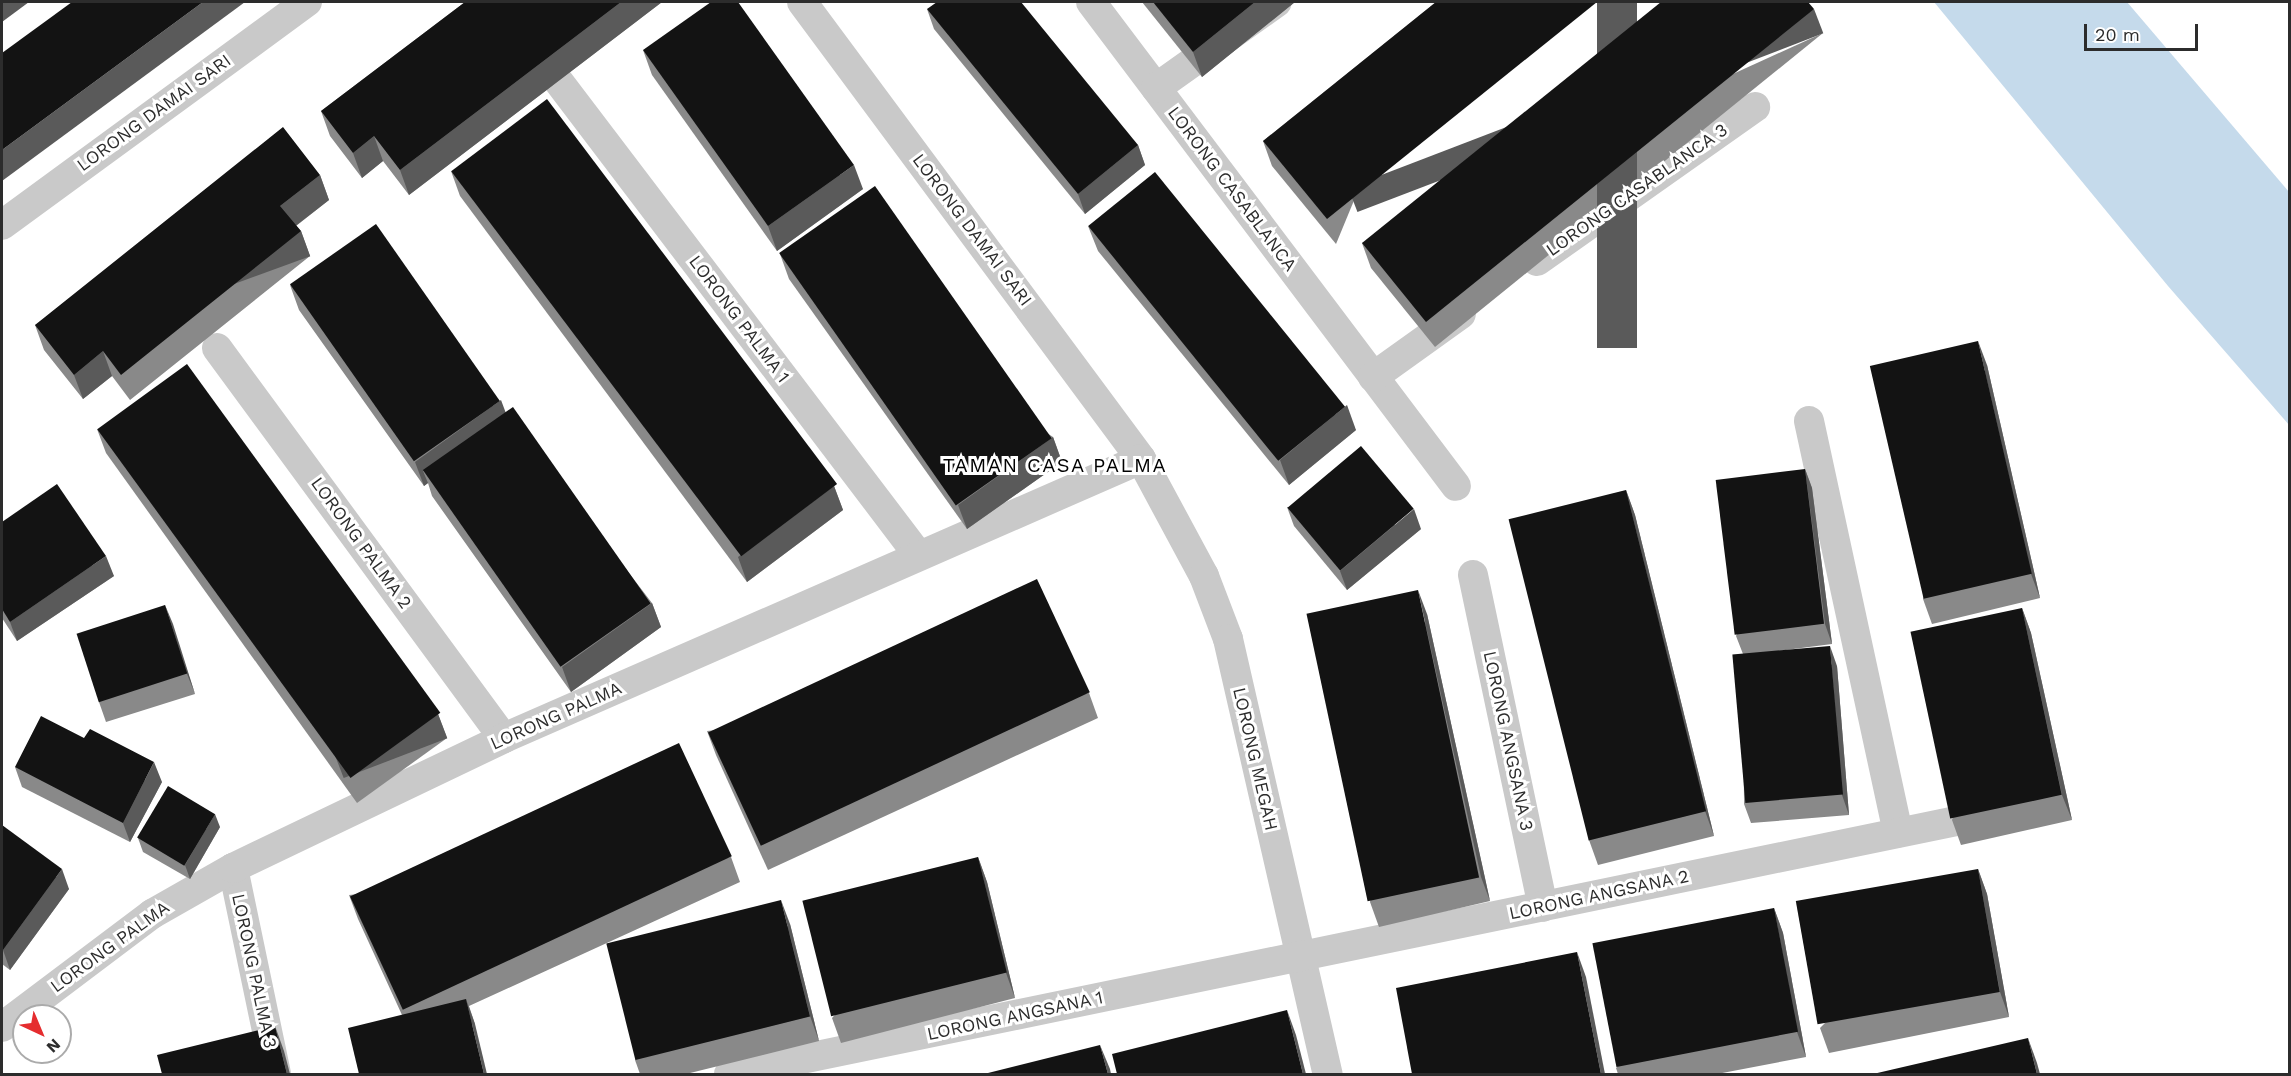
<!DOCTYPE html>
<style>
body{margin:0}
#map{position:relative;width:2291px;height:1076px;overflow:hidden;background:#fff;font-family:"Work Sans",sans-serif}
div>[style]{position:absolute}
.water>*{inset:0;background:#c5daeb}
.minor>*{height:30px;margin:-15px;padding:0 15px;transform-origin:15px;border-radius:15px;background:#c9c9c9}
.wall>*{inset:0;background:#898989}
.shaded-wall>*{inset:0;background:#5a5a5a;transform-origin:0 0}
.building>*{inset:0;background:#131313;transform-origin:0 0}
span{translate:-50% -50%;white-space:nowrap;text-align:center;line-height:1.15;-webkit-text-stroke:6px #fff;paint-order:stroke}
.street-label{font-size:18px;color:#2c2c2c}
.neighbourhood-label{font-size:20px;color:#000;letter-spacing:1.5px}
.frame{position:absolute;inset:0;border:3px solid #2c2c2c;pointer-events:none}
.north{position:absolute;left:12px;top:1004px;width:60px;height:60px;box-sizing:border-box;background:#fff;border:2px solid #ababab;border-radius:50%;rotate:136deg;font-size:16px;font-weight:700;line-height:24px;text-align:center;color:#2c2c2c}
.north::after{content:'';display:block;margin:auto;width:21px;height:27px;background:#e52d2f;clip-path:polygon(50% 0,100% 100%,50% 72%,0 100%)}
.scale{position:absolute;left:2084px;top:24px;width:114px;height:27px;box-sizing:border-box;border:3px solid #2c2c2c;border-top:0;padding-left:8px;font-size:18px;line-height:21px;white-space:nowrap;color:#2c2c2c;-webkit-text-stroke:4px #fff;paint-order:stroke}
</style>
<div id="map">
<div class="water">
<div style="clip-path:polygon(1934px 2px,2127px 2px,2289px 192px,2289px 425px,2168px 286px)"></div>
</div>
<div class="minor">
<div style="left:802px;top:2px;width:569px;rotate:53.43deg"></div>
<div style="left:1141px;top:459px;width:133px;rotate:61.7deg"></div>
<div style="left:1204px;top:576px;width:67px;rotate:69.1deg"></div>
<div style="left:1228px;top:639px;width:446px;rotate:77.1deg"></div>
<div style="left:1091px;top:2px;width:606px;rotate:52.98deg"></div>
<div style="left:559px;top:82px;width:595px;rotate:52.78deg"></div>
<div style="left:1156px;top:88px;width:148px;rotate:-35.4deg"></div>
<div style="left:2px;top:225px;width:378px;rotate:-36.2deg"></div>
<div style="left:1537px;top:261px;width:267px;rotate:-35.2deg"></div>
<div style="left:217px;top:348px;width:484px;rotate:53.7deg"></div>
<div style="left:1373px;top:377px;width:108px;rotate:-35.6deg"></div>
<div style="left:1809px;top:421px;width:421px;rotate:77.8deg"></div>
<div style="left:1473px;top:575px;width:339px;rotate:78.1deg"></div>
<div style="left:233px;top:868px;width:210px;rotate:78.2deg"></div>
<div style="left:2px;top:1027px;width:188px;rotate:-37deg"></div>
<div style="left:152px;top:914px;width:93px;rotate:-29.6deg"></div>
<div style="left:233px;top:868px;width:301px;rotate:-25.6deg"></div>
<div style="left:504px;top:738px;width:695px;rotate:-23.65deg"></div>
<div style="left:729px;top:1074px;width:1258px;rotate:-11.65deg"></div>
</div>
<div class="wall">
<div style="clip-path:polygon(465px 2px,662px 2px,409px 195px,383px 161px,362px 178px,330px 136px,321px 111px)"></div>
<div style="clip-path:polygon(1142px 2px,1295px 2px,1202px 77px)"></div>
<div style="clip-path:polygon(1436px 2px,1336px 244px,1272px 166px,1263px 141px)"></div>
<div style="clip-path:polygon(927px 9px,1138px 145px,1145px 165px,1085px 214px,934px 29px)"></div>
<div style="clip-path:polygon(1823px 33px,1435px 347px,1371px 268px,1362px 243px)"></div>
<div style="clip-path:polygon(643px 50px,863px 189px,777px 251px,652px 75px)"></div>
<div style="clip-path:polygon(451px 171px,834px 486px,843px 510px,747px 582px,460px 196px)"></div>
<div style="clip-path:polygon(320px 175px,329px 200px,296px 226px,301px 231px,310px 256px,130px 400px,112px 376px,83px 399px,44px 350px,35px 325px)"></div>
<div style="clip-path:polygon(1088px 226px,1356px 430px,1289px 485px,1098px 251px)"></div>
<div style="clip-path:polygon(780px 254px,1053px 437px,1062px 462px,967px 529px,789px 279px)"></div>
<div style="clip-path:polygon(290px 285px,506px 413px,652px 603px,661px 627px,571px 692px,432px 496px,428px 483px,424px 486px,299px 310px)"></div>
<div style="clip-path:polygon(1987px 365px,2040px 598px,1932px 624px,1923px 599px)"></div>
<div style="clip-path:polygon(97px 429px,438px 714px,447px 738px,357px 803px,106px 453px)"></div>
<div style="clip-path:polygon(1805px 469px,1812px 488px,1832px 644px,1778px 651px,1837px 666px,1849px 815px,1751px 823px,1744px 804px,1743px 654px,1736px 636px)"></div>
<div style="clip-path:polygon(1626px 490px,1635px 515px,1714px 836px,1598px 865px,1589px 840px)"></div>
<div style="clip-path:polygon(1287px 507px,1421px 529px,1347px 590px,1294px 526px)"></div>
<div style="clip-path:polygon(2px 522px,114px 576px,17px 641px,2px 618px)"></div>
<div style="clip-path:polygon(165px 605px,195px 694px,106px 722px,99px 702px)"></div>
<div style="clip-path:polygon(2022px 608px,2031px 633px,2072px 820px,1961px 845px,1952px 820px)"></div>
<div style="clip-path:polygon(1427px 614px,1490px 901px,1379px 927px,1370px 902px)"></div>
<div style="clip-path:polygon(1089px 693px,1098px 718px,768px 870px,716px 755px,707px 731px)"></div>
<div style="clip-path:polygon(15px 767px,162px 782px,130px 842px,22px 787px)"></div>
<div style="clip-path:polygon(2px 825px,69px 889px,10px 970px,2px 964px)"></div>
<div style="clip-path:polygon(220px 827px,190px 879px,143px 852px,138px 838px)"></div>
<div style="clip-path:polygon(731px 857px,740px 882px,469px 1006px,475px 1024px,402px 1015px,358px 919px,349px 895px)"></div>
<div style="clip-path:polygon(978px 857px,987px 882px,1015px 998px,841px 1043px,832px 1018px)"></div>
<div style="clip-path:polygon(1978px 869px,1987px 894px,2009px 1017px,1829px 1053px,1820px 1028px)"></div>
<div style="clip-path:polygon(1774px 908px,1783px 933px,1806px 1057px,1717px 1074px,1618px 1074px,1616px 1068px)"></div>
<div style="clip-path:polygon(790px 924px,819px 1041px,686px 1074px,640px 1074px,635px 1060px)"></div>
</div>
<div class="shaded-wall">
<div style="clip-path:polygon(2px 2px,29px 2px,2px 22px)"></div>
<div style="clip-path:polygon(203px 2px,245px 2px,2px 181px,2px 150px)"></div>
<div style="clip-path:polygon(621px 2px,662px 2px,409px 195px,400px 170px)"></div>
<div style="clip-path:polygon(1255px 2px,1295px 2px,1202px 77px,1193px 52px)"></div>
<div style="left:1597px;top:2px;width:40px;height:346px"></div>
<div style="left:1814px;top:9px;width:26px;height:499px;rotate:69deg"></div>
<div style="clip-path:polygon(374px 136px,383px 161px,362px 178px,353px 153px)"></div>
<div style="clip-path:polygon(1138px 145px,1145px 165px,1085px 214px,1078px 194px)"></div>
<div style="clip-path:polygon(854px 165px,863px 189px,777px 251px,768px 226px)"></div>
<div style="clip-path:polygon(320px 175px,329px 200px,289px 231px,280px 206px)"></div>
<div style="left:301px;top:231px;width:27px;height:231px;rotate:70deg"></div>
<div style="clip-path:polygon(1978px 341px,1987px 365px,2040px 598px,2031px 574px)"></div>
<div style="clip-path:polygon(103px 351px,112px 376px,83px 399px,74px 375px)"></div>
<div style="clip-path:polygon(501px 400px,510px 424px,423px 471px,428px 483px,424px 486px,415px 462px)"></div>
<div style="clip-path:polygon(1347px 405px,1356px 430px,1289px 485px,1280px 460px)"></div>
<div style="clip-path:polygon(1053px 437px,1062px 462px,967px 529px,958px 505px)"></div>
<div style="clip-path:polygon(1805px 469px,1812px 488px,1832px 644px,1825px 624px)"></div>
<div style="clip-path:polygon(834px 486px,843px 510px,747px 582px,738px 557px)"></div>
<div style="clip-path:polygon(1626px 490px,1635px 515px,1714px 836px,1705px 811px)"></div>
<div style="clip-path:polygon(1414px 509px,1421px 529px,1347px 590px,1340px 571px)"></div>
<div style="clip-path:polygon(106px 556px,114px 576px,17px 641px,10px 622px)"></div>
<div style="clip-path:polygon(1418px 590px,1427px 614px,1490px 901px,1481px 877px)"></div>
<div style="clip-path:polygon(652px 603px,661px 627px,571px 692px,562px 667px)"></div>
<div style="clip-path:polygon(165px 605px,173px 624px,195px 694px,187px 674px)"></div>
<div style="clip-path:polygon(2022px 608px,2031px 633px,2072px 820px,2062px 795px)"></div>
<div style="clip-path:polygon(1830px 646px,1837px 666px,1849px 815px,1842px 795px)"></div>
<div style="left:438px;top:714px;width:26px;height:111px;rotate:69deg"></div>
<div style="clip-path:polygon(154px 762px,162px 782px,130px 842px,123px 823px)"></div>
<div style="clip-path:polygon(215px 814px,220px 827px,190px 879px,185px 865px)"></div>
<div style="clip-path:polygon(978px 857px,987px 882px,1015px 998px,1006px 973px)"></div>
<div style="clip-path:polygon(62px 869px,69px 889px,10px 970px,3px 950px)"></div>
<div style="clip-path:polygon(1978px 869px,1987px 894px,2009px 1017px,2000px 992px)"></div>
<div style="clip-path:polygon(781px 900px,790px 924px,819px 1041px,810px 1016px)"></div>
<div style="clip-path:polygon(1774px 908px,1783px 933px,1806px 1057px,1797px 1032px)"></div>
<div style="clip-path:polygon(1577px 952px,1586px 977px,1605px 1074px,1601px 1074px)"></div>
<div style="clip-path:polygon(466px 999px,475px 1024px,487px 1074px,484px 1074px)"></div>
<div style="clip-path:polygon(1287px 1010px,1296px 1035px,1306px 1074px,1303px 1074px)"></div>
<div style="clip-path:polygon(275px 1026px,284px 1051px,290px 1074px,287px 1074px)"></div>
<div style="clip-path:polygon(2028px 1038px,2037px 1063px,2040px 1074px,2037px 1074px)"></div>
<div style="clip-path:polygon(1100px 1045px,1110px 1069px,1111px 1074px,1108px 1074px)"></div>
</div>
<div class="building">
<div style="clip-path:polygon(72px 2px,203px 2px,2px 150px,2px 53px)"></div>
<div style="clip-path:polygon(465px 2px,621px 2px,400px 170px,374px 136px,353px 153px,321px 111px)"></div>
<div style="clip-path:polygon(711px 2px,738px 2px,854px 165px,768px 226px,643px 50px)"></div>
<div style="clip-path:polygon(937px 2px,1021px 2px,1138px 145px,1078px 194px,927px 9px)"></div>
<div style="clip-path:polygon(1153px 2px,1255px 2px,1193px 52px)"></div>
<div style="clip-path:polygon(1436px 2px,1597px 2px,1327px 219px,1263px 141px)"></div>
<div style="clip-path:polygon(1661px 2px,1808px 2px,1814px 9px,1426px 322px,1362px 243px)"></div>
<div style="left:547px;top:99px;width:482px;height:120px;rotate:53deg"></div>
<div style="clip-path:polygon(283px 127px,320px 175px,280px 206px,301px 231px,121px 375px,103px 351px,74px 375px,35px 325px)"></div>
<div style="left:1155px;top:172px;width:302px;height:86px;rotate:51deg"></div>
<div style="left:875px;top:186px;width:308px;height:117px;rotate:55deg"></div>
<div style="left:376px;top:224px;width:216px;height:105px;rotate:55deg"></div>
<div style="left:1978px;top:341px;width:239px;height:111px;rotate:77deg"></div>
<div style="left:187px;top:364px;width:431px;height:111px;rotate:54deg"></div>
<div style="left:513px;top:407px;width:240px;height:110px;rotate:55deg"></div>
<div style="left:1361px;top:446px;width:82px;height:96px;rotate:50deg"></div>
<div style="left:1805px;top:469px;width:156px;height:90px;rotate:83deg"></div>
<div style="clip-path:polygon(57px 484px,106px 556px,10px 622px,2px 609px,2px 522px)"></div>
<div style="left:1626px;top:490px;width:331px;height:121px;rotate:76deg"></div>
<div style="left:1037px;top:579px;width:125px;height:363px;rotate:65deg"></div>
<div style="left:1418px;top:590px;width:294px;height:114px;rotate:78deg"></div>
<div style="left:165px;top:605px;width:72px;height:93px;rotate:72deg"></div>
<div style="left:2022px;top:608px;width:191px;height:114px;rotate:78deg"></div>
<div style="left:1830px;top:646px;width:149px;height:98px;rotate:85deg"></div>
<div style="clip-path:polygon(41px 716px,84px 738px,90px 729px,154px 762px,123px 823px,15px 767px)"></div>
<div style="left:679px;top:743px;width:125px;height:363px;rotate:65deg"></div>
<div style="left:168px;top:786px;width:55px;height:60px;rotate:31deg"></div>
<div style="clip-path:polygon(2px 825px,62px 869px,3px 950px,2px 950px)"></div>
<div style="left:978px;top:857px;width:119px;height:181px;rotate:76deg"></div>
<div style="left:1978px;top:869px;width:125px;height:185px;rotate:80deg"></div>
<div style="left:781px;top:900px;width:120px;height:180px;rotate:76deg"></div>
<div style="left:1774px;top:908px;width:126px;height:185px;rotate:79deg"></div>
<div style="clip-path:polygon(1577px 952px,1601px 1074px,1412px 1074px,1396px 988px)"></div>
<div style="clip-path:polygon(466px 999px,484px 1074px,359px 1074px,348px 1028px)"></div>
<div style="clip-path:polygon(1287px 1010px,1303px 1074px,1117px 1074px,1112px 1054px)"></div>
<div style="clip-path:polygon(275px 1026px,287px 1074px,162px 1074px,157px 1055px)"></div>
<div style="clip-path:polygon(2028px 1038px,2037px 1074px,1873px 1074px)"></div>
<div style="clip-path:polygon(1100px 1045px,1108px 1074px,984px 1074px)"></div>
</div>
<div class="street-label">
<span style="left:154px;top:113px;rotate:-36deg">LORONG DAMAI SARI</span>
<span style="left:1232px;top:189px;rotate:53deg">LORONG CASABLANCA</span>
<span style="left:1637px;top:190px;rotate:-35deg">LORONG CASABLANCA 3</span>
<span style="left:972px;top:230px;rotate:53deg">LORONG DAMAI SARI</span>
<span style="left:739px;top:319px;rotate:53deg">LORONG PALMA 1</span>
<span style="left:361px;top:543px;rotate:54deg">LORONG PALMA 2</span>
<span style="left:556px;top:716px;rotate:-24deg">LORONG PALMA</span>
<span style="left:1508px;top:741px;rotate:78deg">LORONG ANGSANA 3</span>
<span style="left:1255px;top:759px;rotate:77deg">LORONG MEGAH</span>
<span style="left:1599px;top:895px;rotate:-12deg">LORONG ANGSANA 2</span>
<span style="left:110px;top:947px;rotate:-36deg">LORONG PALMA</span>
<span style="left:254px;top:971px;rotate:78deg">LORONG PALMA 3</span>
<span style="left:1015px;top:1016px;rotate:-12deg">LORONG ANGSANA 1</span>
</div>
<div class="neighbourhood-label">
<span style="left:1055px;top:465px">TAMAN CASA PALMA</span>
</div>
<div class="frame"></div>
<div class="north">N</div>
<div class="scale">20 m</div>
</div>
